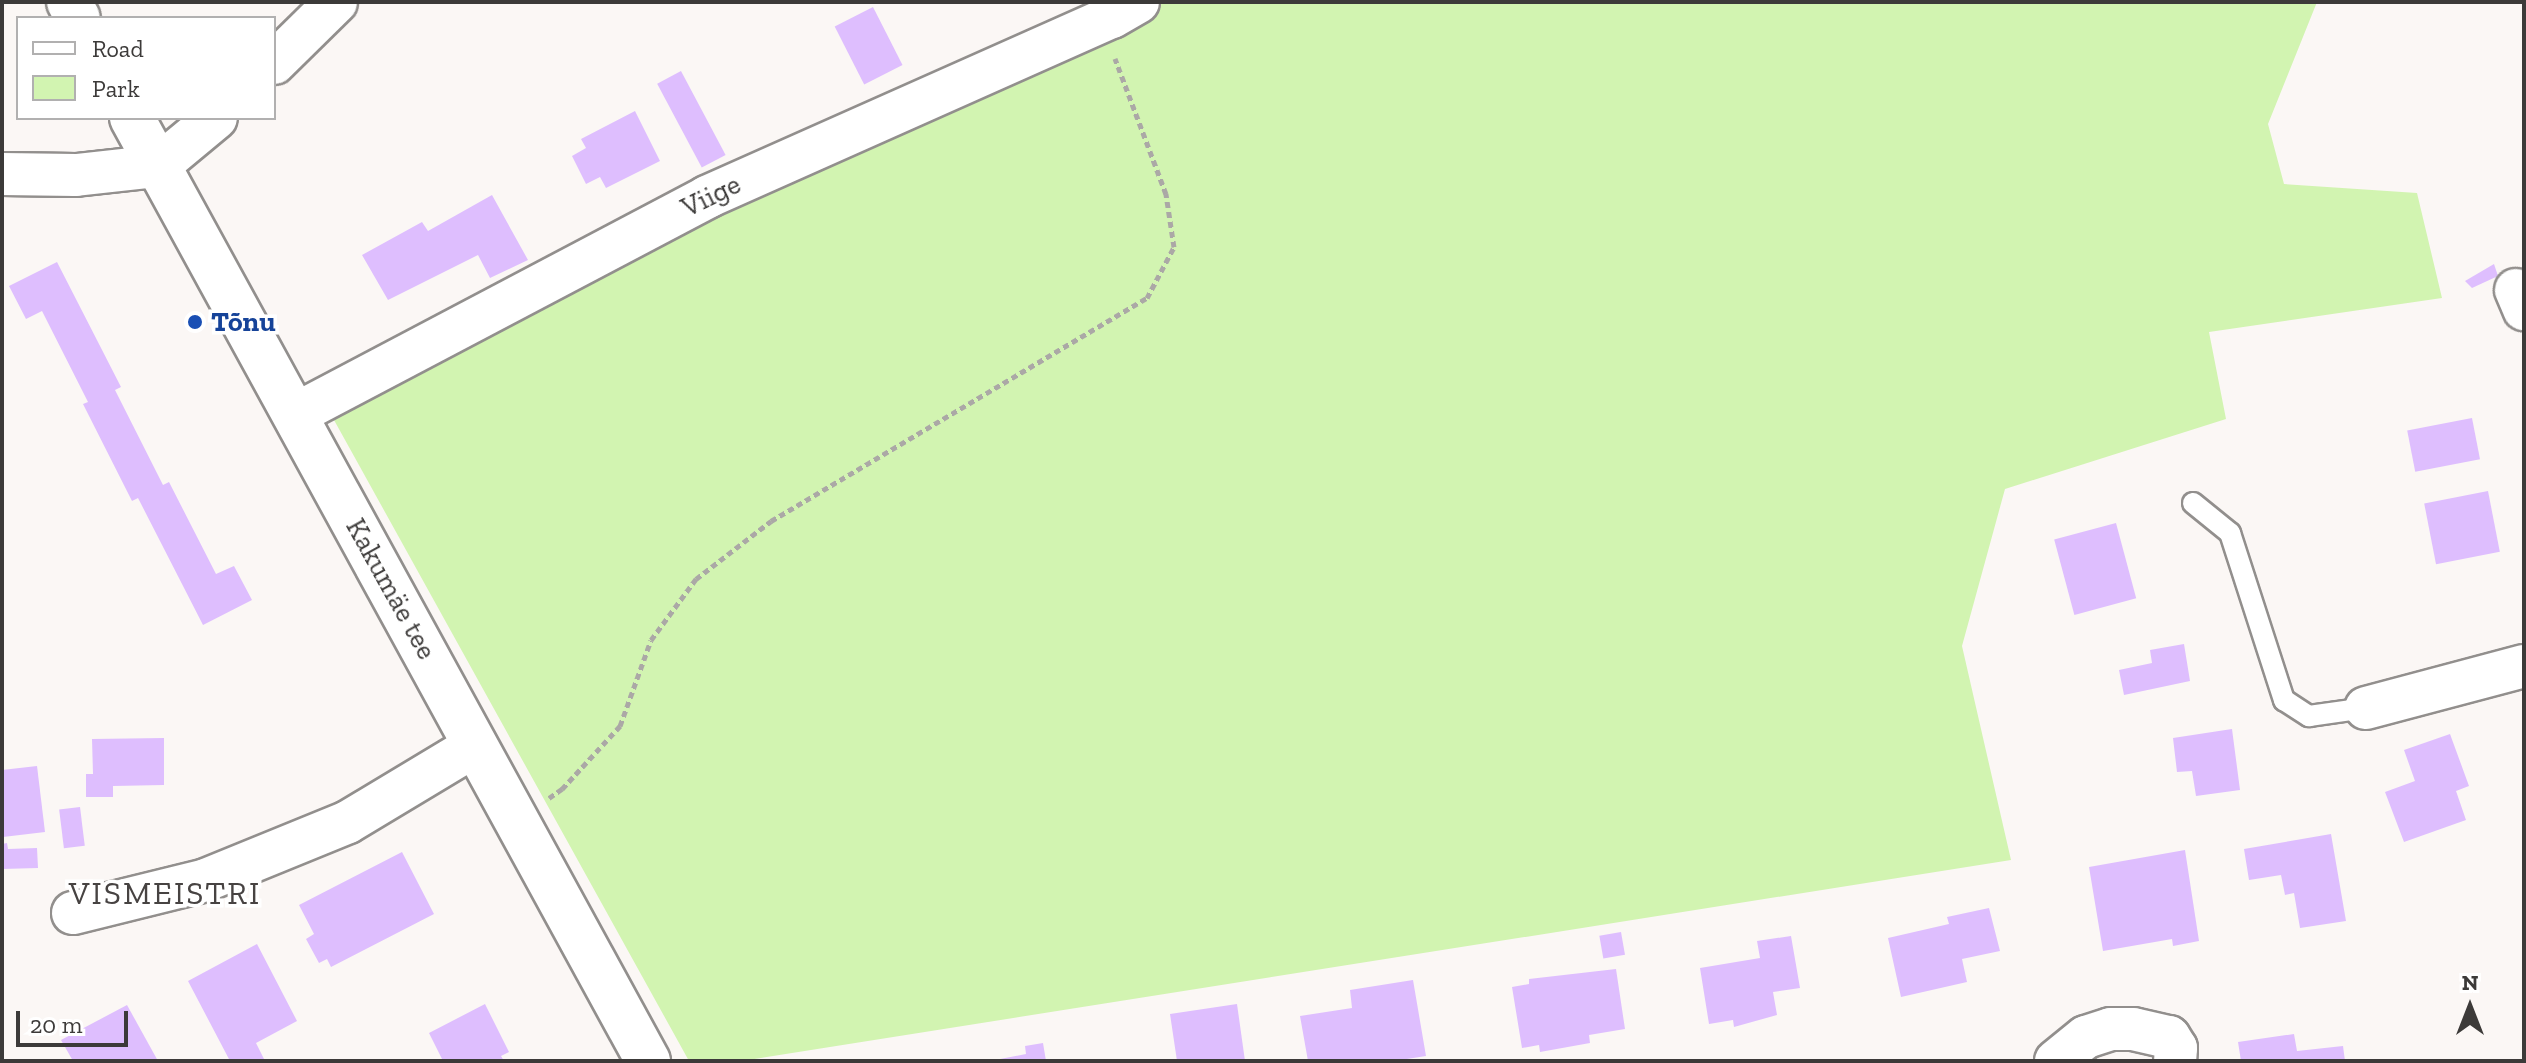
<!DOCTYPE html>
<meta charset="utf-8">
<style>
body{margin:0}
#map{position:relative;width:2526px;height:1063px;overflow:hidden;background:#fbf7f5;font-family:"Zilla Slab",serif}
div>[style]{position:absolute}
.green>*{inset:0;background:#d2f4b1}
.building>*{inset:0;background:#debefe;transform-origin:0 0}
.path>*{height:5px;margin-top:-2.5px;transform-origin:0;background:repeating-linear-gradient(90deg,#aba8a6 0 6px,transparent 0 10px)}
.roads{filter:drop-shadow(2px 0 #928f8d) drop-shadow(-2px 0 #928f8d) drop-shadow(0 2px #928f8d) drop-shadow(0 -2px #928f8d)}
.service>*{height:20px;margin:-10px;padding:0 10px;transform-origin:10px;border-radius:10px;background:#fff}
.minor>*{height:42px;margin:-21px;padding:0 21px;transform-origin:21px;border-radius:21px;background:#fff}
.tertiary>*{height:44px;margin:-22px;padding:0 22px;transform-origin:22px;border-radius:22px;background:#fff}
.dots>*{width:22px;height:22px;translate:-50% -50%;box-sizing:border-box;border:4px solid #fff;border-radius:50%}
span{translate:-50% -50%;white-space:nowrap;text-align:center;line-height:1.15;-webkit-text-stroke:7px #fff;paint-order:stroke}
.street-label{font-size:28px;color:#3c3a39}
.transit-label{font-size:28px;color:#164399;font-weight:700}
.left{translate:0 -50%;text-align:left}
.quarter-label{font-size:32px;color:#474342;letter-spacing:2px}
.frame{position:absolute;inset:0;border:4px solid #3c3a39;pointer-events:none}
.legend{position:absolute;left:16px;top:16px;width:260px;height:104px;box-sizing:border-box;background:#fff;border:2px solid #b1b0b0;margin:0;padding:10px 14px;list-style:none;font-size:24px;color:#3c3a39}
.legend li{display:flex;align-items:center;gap:16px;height:40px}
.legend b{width:40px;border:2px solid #b1b0b0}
.north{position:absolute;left:2430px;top:967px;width:80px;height:80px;-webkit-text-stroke:6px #fff;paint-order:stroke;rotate:0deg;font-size:22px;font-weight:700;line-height:32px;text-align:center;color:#3c3a39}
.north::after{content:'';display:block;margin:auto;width:28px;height:36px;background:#3c3a39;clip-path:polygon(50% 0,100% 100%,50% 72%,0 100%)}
.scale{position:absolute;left:16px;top:1011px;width:112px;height:36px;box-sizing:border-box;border:4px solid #3c3a39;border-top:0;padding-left:10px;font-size:24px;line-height:28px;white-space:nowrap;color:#3c3a39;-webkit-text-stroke:6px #fff;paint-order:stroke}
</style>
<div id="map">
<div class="green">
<div style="clip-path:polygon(1164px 2px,2317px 2px,2268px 124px,2284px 184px,2417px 193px,2442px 298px,2209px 332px,2226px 419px,2005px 489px,1962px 646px,2011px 860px,742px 1061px,689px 1061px,329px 411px,653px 237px,1126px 25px)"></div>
</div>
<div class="building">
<div style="left:873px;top:7px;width:65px;height:43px;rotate:63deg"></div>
<div style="left:681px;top:71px;width:95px;height:27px;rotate:62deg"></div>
<div style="clip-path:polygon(635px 111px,660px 161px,606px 188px,600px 177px,586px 184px,572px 156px,586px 148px,581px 139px)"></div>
<div style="clip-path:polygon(492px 195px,528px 260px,490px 278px,478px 255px,388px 300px,362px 255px,422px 222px,428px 231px)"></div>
<div style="clip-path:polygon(57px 262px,121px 387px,115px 390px,163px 485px,169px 482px,216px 574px,234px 566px,252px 600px,203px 625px,138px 498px,132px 501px,83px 404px,88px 402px,42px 311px,26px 319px,9px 286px)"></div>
<div style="clip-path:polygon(2494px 264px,2498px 276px,2472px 288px,2465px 281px)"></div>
<div style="left:2472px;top:418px;width:42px;height:66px;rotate:79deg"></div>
<div style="left:2488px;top:491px;width:62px;height:65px;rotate:79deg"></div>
<div style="left:2116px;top:523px;width:78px;height:64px;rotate:75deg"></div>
<div style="clip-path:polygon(2184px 644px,2190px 681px,2124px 695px,2119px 670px,2152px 663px,2150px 650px)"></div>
<div style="clip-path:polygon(2232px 729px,2240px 790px,2196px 796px,2192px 771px,2177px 772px,2173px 738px)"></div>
<div style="clip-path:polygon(2450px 734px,2469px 786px,2456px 791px,2466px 820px,2404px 842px,2385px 792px,2415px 781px,2404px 750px)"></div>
<div style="clip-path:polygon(164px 738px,164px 785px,113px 786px,113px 797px,86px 797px,86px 774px,93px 774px,92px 739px)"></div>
<div style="clip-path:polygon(37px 766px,45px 832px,3px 837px,2px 770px)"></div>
<div style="left:80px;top:807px;width:39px;height:21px;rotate:83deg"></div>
<div style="clip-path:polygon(2331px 834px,2346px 921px,2300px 928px,2294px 893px,2285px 895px,2281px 875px,2249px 880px,2244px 849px)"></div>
<div style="clip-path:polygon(7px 843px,8px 849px,37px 848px,38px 868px,2px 869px,2px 844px)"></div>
<div style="clip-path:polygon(2185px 850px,2199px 941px,2173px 946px,2172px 939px,2103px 951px,2089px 867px)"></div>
<div style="clip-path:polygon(402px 852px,434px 914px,331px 967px,327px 959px,319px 963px,306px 939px,314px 934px,299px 905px)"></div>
<div style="clip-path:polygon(1989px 908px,2000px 951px,1962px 959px,1967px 982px,1901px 997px,1888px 938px,1949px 924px,1947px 917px)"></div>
<div style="left:1621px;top:932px;width:23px;height:22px;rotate:80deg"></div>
<div style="clip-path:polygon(1791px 936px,1800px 988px,1773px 992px,1777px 1015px,1734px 1027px,1733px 1020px,1709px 1024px,1700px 968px,1760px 958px,1757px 941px)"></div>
<div style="clip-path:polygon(257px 944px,297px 1021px,256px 1043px,265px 1061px,230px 1061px,188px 981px)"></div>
<div style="clip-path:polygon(1616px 969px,1625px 1029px,1589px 1035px,1590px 1043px,1540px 1052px,1539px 1045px,1522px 1048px,1512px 987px,1529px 984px,1529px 979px)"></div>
<div style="clip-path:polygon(1413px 980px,1426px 1056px,1394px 1061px,1308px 1061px,1300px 1016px,1352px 1008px,1350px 990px)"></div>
<div style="clip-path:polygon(485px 1004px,509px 1052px,501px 1056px,504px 1061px,443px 1061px,429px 1033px)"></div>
<div style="clip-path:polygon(1237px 1004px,1245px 1061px,1177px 1061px,1170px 1014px)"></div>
<div style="clip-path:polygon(127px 1005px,158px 1061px,73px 1061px,61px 1040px)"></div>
<div style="clip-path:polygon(2294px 1034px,2297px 1051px,2343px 1046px,2345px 1061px,2241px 1061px,2238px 1042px)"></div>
<div style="clip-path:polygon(1043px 1043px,1046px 1061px,990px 1061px,1026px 1054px,1025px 1046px)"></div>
</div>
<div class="path">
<div style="left:549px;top:798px;width:16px;rotate:-35deg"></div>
<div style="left:562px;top:789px;width:86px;rotate:-47.4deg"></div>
<div style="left:620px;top:726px;width:91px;rotate:-70.2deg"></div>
<div style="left:651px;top:640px;width:76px;rotate:-53.6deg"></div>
<div style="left:696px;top:579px;width:95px;rotate:-37.7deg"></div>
<div style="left:771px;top:521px;width:437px;rotate:-30.7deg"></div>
<div style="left:1147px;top:298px;width:58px;rotate:-62.1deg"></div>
<div style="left:1174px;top:247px;width:54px;rotate:-98.6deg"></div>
<div style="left:1166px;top:194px;width:145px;rotate:-110.6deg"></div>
</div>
<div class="roads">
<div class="service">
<div style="left:2193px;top:503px;width:48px;rotate:39deg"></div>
<div style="left:2230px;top:533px;width:176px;rotate:72.1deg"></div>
<div style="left:2284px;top:700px;width:30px;rotate:33deg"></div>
<div style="left:2309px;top:716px;width:58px;rotate:-8deg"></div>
</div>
<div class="minor">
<div style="left:274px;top:63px;width:87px;rotate:-44.5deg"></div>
<div style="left:2px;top:174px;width:74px;rotate:0.8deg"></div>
<div style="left:76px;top:175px;width:82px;rotate:-6.3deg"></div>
<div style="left:158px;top:166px;width:75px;rotate:-39.6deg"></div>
<div style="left:2516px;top:290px;width:21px;rotate:67deg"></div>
<div style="left:296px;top:414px;width:465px;rotate:-27.8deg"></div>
<div style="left:707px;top:197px;width:443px;rotate:-24deg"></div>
<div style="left:1112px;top:17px;width:30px;rotate:-30deg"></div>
<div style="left:2366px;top:708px;width:163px;rotate:-14.9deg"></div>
<div style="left:73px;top:913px;width:137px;rotate:-13.9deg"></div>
<div style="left:206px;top:880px;width:153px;rotate:-22.2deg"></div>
<div style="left:348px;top:822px;width:149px;rotate:-31deg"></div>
<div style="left:2056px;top:1061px;width:38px;rotate:-39deg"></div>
<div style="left:2086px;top:1037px;width:26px;rotate:-18deg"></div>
<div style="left:2111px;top:1029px;width:22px"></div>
<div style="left:2133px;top:1029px;width:37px;rotate:13deg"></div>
<div style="left:2169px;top:1037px;width:13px;rotate:58deg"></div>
<div style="left:2176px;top:1048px;width:13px;rotate:94deg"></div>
</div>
<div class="tertiary">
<div style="left:69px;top:2px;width:18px;rotate:61deg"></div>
<div style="left:132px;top:118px;width:1075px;rotate:61.31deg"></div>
</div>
</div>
<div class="dots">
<div style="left:195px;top:322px;background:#1a4fb4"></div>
</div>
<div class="street-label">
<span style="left:711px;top:196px;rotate:-26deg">Viige</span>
<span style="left:391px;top:589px;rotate:61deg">Kakumäe tee</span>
</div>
<div class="transit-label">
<span class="left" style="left:211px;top:322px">Tõnu</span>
</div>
<div class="quarter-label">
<span style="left:165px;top:893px">VISMEISTRI</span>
</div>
<div class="frame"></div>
<ul class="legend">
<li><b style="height:10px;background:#fff"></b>Road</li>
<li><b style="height:22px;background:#d2f4b1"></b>Park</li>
</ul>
<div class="north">N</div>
<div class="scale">20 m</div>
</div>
